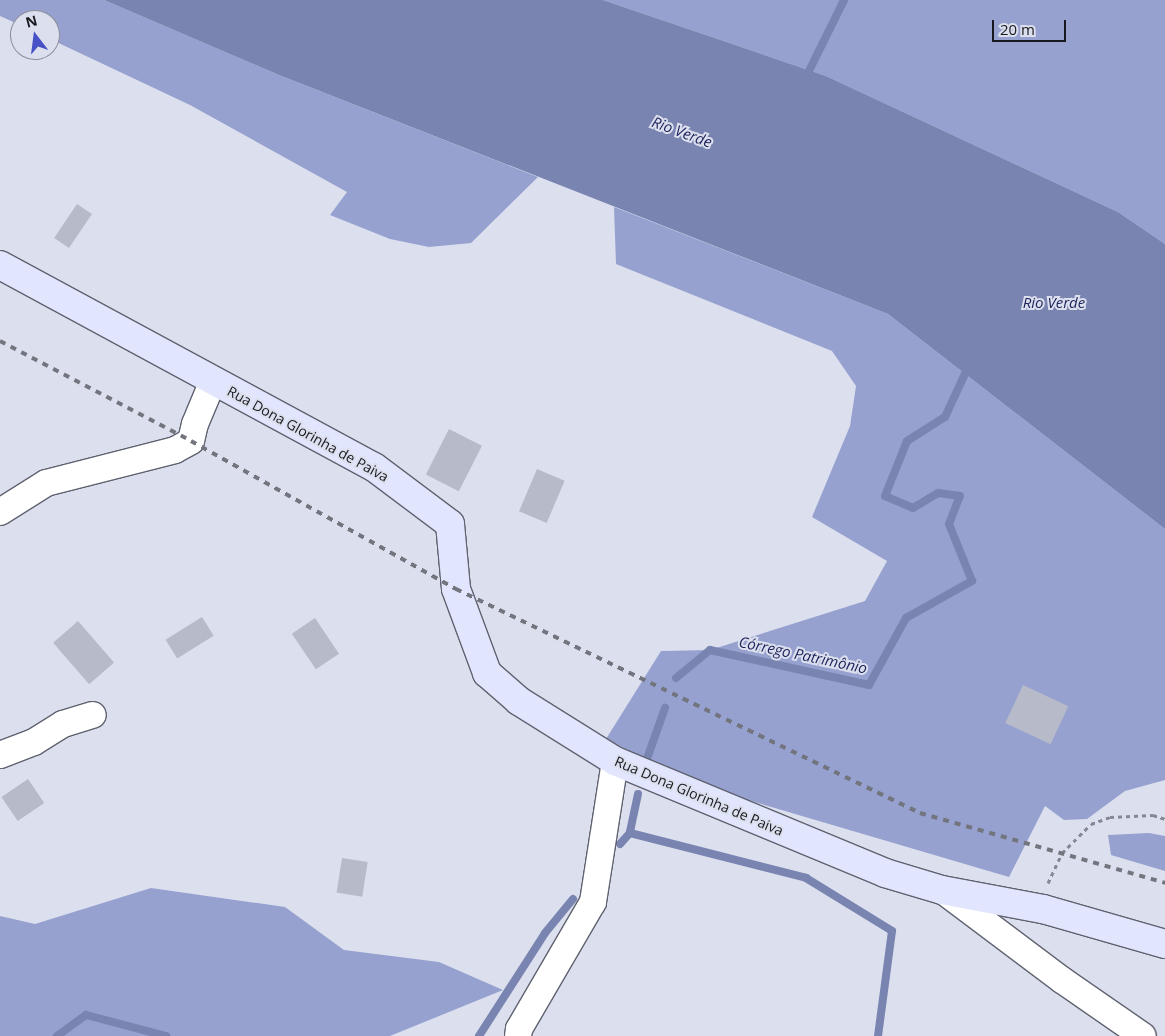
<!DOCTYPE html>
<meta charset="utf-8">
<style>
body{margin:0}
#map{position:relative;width:1165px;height:1036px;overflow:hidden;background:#dce0ee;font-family:"Open Sans",sans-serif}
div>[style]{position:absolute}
.forest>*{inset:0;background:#96a1cf}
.water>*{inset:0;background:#7984b1}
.stream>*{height:8px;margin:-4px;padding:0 4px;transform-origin:4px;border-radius:4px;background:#7984b1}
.building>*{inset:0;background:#b7bbc9;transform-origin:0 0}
.path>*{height:3px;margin-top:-1.5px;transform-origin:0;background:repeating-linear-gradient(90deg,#858892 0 4px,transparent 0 8px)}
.roads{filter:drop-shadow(1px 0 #5f626f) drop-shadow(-1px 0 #5f626f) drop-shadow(0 1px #5f626f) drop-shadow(0 -1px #5f626f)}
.street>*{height:26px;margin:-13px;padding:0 13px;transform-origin:13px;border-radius:13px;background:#fff}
.secondary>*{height:28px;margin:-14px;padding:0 14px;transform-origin:14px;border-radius:14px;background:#e1e6fe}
.rail>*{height:4px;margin-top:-2px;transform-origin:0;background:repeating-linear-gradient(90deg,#72747e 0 6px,transparent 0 12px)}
span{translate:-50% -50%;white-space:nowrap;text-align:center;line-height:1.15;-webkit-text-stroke:4px #dce0ee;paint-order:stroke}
.street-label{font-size:14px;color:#18191e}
.water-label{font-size:15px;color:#1c225a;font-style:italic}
.north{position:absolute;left:10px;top:10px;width:50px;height:50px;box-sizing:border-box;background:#dce0ee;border:1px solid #8e909b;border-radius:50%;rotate:345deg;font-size:14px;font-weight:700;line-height:20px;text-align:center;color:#18191e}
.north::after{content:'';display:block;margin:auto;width:18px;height:22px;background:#4852c7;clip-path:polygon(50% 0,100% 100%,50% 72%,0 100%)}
.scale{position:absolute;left:992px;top:20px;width:74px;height:22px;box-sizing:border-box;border:2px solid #18191e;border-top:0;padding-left:6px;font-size:15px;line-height:18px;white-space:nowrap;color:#18191e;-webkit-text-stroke:4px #dce0ee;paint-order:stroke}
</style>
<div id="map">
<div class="forest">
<div style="clip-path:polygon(0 0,104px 0,279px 75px,538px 177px,471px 243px,429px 247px,390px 239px,330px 215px,347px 192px,190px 105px,50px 39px,50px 20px,20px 20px,20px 25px,0 16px)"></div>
<div style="clip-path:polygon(603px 0,1165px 0,1165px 244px,1118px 212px,826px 76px)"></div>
<div style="clip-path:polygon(614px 207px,888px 314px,1165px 529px,1165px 780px,1125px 791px,1087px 819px,1064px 820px,1045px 806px,1009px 877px,697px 785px,606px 739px,661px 651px,710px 650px,865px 601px,887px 561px,812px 517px,850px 426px,856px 386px,832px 351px,616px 264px)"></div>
<div style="clip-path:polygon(1149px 833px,1165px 836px,1165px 871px,1111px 855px,1108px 835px)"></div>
<div style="clip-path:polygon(151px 888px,285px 907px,344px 950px,439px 962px,503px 990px,390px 1036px,0 1036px,0 916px,35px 924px)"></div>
</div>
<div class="water">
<div style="clip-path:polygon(104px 0,603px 0,826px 76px,1118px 212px,1165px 244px,1165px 529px,888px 314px,279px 75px)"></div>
</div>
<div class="stream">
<div style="left:805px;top:79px;width:88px;rotate:-63.7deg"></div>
<div style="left:676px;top:678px;width:44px;rotate:-39.5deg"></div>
<div style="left:710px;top:650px;width:163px;rotate:12.4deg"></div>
<div style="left:869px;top:685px;width:77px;rotate:-61.1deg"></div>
<div style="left:906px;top:618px;width:76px;rotate:-29.3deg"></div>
<div style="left:972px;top:581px;width:61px;rotate:-112deg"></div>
<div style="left:949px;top:524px;width:30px;rotate:-69deg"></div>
<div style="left:960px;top:496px;width:22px;rotate:-172deg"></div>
<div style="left:938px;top:493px;width:29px;rotate:149deg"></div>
<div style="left:913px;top:508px;width:30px;rotate:-157deg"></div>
<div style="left:885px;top:496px;width:59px;rotate:-68.2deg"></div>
<div style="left:907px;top:441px;width:45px;rotate:-32.3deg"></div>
<div style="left:945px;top:417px;width:57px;rotate:-65.2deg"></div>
<div style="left:644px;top:767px;width:63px;rotate:-70.4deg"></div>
<div style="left:638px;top:794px;width:40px;rotate:102deg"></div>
<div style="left:630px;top:833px;width:182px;rotate:14.3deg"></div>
<div style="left:806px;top:878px;width:101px;rotate:31.6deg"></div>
<div style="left:892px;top:931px;width:106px;rotate:97.6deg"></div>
<div style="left:620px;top:844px;width:15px;rotate:-48deg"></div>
<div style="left:57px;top:1036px;width:36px;rotate:-36deg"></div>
<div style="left:86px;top:1015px;width:83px;rotate:14.7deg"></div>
<div style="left:479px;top:1036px;width:122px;rotate:-57.3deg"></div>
<div style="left:545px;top:933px;width:44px;rotate:-50.5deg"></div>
</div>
<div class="building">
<div style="left:77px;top:204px;width:18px;height:41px;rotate:34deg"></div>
<div style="left:449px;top:429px;width:37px;height:51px;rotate:27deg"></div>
<div style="left:537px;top:469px;width:30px;height:46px;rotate:23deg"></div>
<div style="left:202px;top:617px;width:22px;height:43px;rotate:58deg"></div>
<div style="left:315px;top:618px;width:43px;height:28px;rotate:56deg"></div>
<div style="left:78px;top:621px;width:55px;height:33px;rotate:49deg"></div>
<div style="left:1023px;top:685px;width:50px;height:42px;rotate:25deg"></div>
<div style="left:28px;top:779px;width:29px;height:32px;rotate:56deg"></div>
<div style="left:342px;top:858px;width:26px;height:35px;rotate:9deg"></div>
</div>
<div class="path">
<div style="left:1048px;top:883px;width:33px;rotate:-65deg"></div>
<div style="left:1062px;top:853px;width:41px;rotate:-45deg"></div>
<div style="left:1091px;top:824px;width:20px;rotate:-20deg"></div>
<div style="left:1110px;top:817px;width:43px;rotate:-2.7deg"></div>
<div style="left:1153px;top:815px;width:13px;rotate:18deg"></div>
</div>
<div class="roads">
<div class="street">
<div style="left:0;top:512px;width:54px;rotate:-32.2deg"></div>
<div style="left:46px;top:483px;width:133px;rotate:-14.3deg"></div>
<div style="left:175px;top:450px;width:18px;rotate:-29deg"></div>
<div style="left:191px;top:441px;width:17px;rotate:-77deg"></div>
<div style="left:195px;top:424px;width:47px;rotate:-67.3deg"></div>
<div style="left:0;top:755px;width:36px;rotate:-21deg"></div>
<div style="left:34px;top:742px;width:34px;rotate:-32deg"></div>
<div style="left:63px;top:724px;width:31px;rotate:-17deg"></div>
<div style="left:942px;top:890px;width:150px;rotate:36.9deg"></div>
<div style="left:1062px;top:980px;width:98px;rotate:34.7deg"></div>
<div style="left:518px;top:1036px;width:7px;rotate:-82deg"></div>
<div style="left:519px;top:1029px;width:147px;rotate:-59.8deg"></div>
<div style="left:593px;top:902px;width:143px;rotate:-81.1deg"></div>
</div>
<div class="secondary">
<div style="left:0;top:265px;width:425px;rotate:28.4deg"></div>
<div style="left:374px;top:467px;width:95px;rotate:36.9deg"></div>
<div style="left:450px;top:524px;width:65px;rotate:84.7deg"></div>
<div style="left:456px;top:589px;width:90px;rotate:69.7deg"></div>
<div style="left:487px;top:673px;width:43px;rotate:41.2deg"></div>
<div style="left:519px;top:701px;width:113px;rotate:32deg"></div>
<div style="left:615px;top:761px;width:292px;rotate:22.5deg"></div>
<div style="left:885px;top:873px;width:59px;rotate:16.6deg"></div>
<div style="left:942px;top:890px;width:103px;rotate:10.7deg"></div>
<div style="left:1043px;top:909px;width:127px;rotate:16deg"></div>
</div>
</div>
<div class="rail">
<div style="left:0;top:341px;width:216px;rotate:27.6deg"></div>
<div style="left:191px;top:441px;width:304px;rotate:29.2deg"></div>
<div style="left:456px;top:589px;width:515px;rotate:25.77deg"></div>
<div style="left:920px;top:813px;width:255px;rotate:15.9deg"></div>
</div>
<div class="street-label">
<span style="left:308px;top:434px;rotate:29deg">Rua Dona Glorinha de Paiva</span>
<span style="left:699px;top:796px;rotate:23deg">Rua Dona Glorinha de Paiva</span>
</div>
<div class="water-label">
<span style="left:682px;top:132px;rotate:20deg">Rio Verde</span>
<span style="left:1054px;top:303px">Rio Verde</span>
<span style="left:803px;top:655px;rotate:12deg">Córrego Patrimônio</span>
</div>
<div class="north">N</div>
<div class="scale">20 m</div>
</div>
